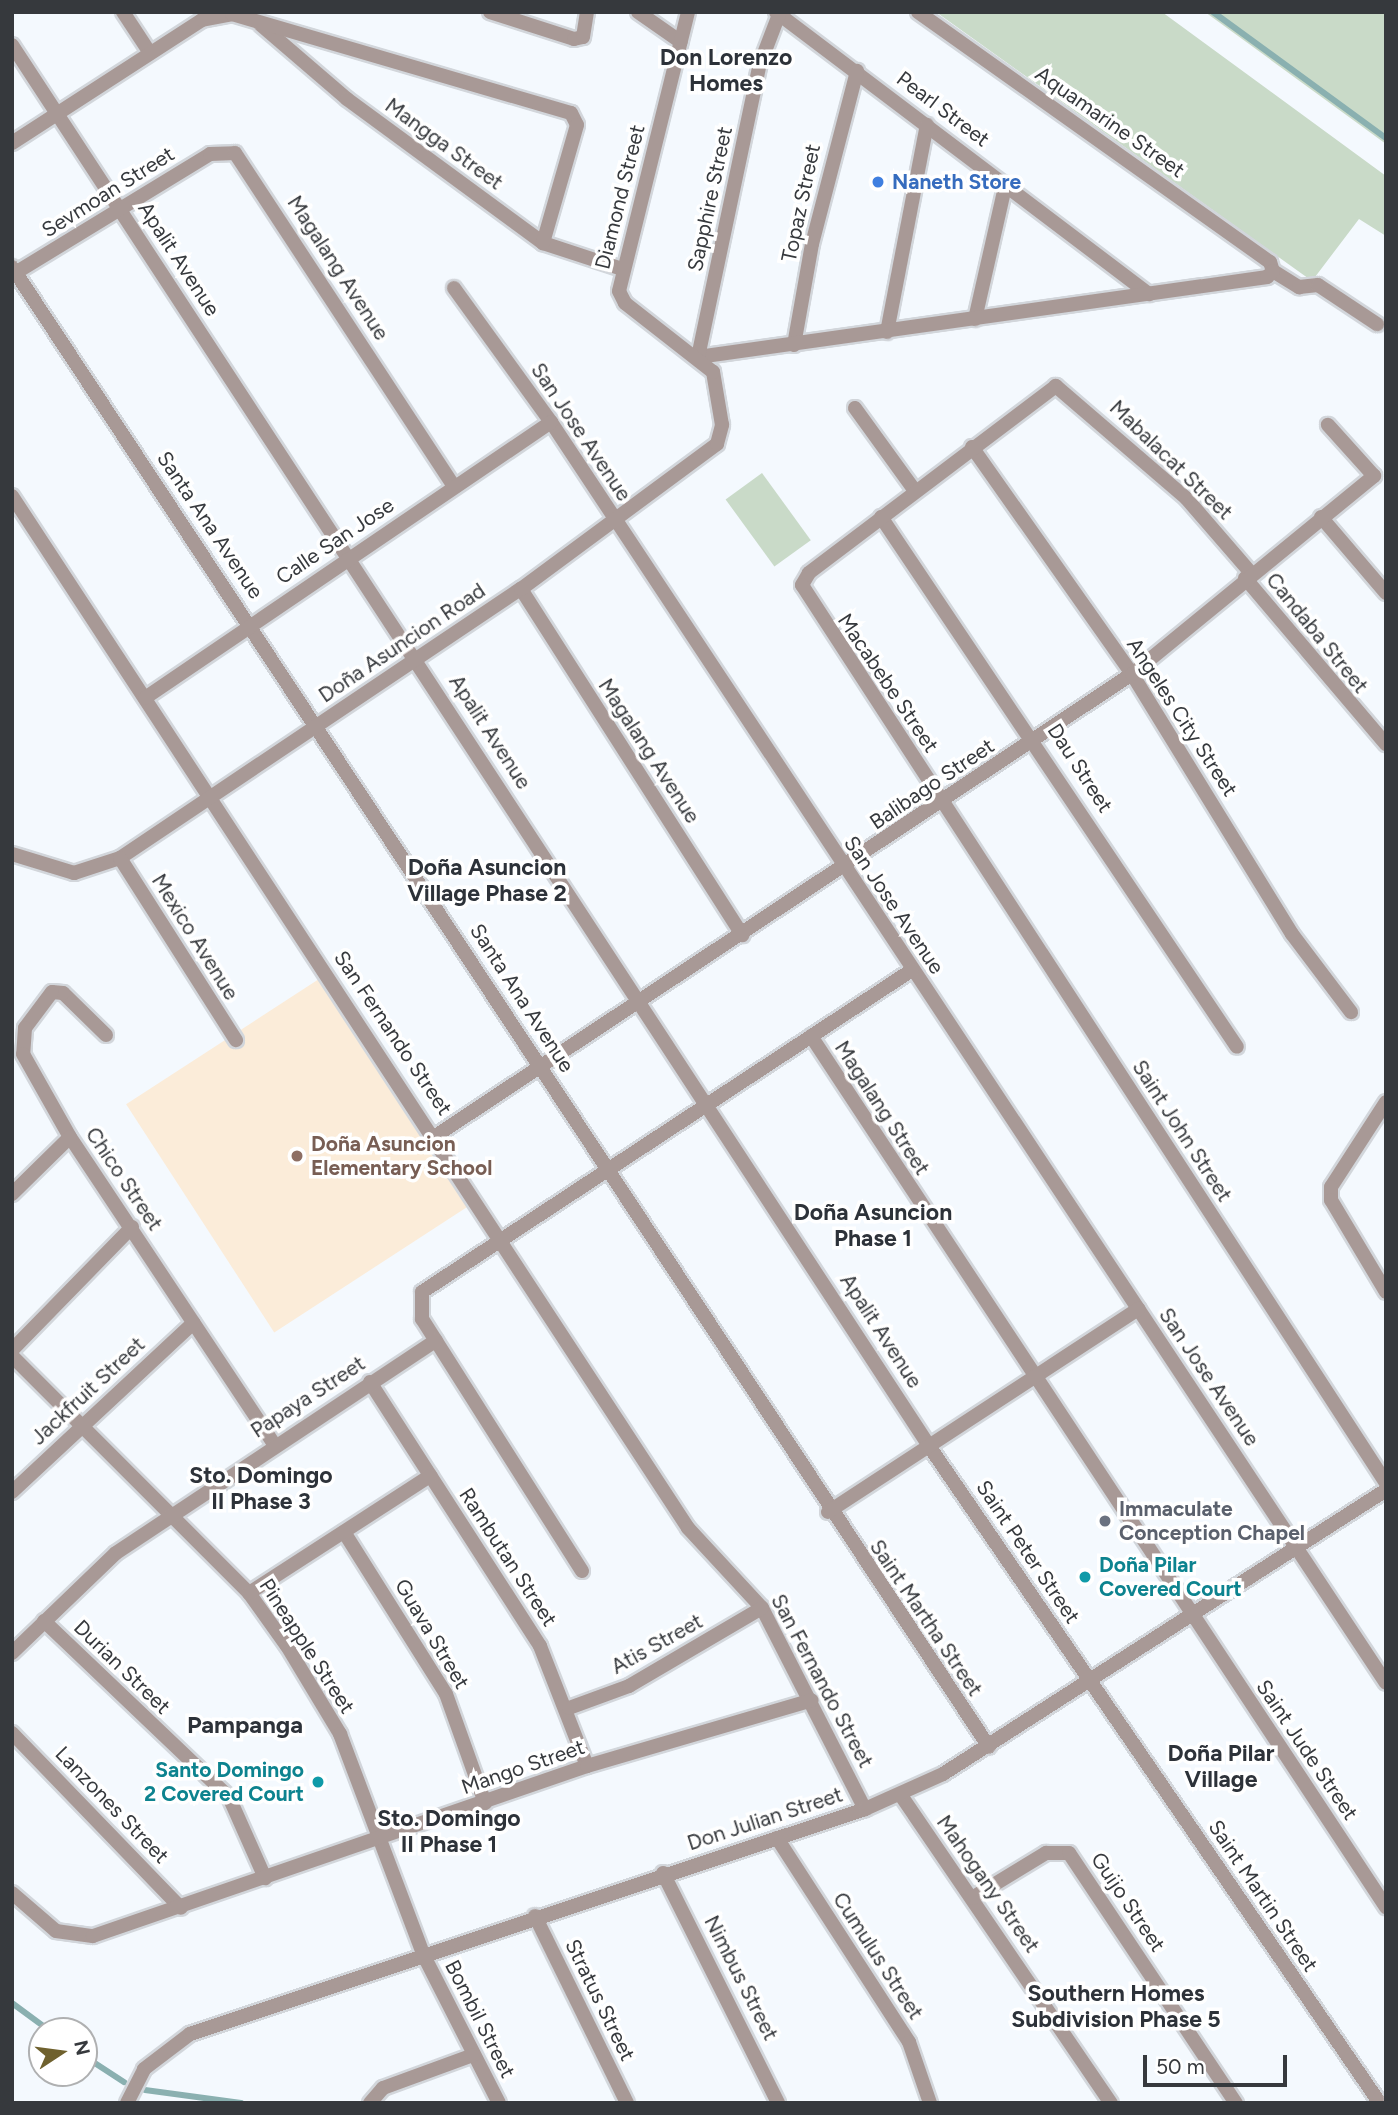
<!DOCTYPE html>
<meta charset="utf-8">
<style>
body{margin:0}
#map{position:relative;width:1398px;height:2115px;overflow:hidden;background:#f4f9fe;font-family:Figtree,sans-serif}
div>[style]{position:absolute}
.education>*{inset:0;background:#fbecd9;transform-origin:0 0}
.green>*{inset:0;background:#c9dac8;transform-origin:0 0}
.stream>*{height:6px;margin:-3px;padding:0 3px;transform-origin:3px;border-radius:3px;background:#8ab0b0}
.roads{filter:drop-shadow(2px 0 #d2d6db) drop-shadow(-2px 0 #d2d6db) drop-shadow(0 2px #d2d6db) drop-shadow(0 -2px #d2d6db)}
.street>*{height:14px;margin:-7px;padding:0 7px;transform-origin:7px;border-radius:7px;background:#a89996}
.dots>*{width:19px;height:19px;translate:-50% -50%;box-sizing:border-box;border:4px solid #fff;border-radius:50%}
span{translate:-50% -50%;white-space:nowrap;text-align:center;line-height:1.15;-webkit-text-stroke:7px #fff;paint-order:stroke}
.street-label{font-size:21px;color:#36393d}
.shop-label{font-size:21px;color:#366cbe;font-weight:700}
.left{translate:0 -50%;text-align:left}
.education-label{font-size:21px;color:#785e54;font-weight:700}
.worship-label{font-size:21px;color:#5b616d;font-weight:700}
.culture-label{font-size:21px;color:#0d838f;font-weight:700}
.right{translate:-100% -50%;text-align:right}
.neighbourhood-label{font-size:23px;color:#2d3239;font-weight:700}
.quarter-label{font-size:24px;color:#2d3239;font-weight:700}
.frame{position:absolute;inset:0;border:14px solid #36393d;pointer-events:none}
.north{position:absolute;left:28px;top:2017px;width:70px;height:70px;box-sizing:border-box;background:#fff;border:2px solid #afb0b1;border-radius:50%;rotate:77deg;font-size:19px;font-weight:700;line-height:28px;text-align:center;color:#36393d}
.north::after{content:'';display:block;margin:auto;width:24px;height:32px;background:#6f612e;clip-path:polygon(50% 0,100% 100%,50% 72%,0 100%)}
.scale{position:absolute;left:1143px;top:2055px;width:144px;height:32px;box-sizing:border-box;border:4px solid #36393d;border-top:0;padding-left:9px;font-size:21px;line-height:24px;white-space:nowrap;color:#36393d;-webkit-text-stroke:5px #fff;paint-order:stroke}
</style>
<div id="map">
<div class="education">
<div style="left:319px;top:979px;width:272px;height:230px;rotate:57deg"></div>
</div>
<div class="green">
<div style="clip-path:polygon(936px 12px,1162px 12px,1386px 176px,1386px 236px,1359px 219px,1312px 281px)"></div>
<div style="clip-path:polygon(1205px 12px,1386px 12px,1386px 144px)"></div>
<div style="left:762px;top:473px;width:83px;height:45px;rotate:54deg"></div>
</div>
<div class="stream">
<div style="left:1213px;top:12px;width:214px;rotate:36.1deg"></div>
<div style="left:12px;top:2003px;width:47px;rotate:36.4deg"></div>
<div style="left:84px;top:2056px;width:48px;rotate:33deg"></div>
<div style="left:145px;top:2090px;width:97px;rotate:7.7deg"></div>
</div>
<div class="roads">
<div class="street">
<div style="left:123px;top:12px;width:49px;rotate:56.6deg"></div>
<div style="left:490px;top:12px;width:88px;rotate:17.8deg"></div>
<div style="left:574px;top:39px;width:9px;rotate:-13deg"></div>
<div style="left:583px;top:37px;width:25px;rotate:-81deg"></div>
<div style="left:638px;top:12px;width:52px;rotate:34.9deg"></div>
<div style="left:776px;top:12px;width:468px;rotate:37.1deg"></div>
<div style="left:918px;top:12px;width:432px;rotate:35.4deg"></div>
<div style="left:1270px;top:262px;width:9px;rotate:72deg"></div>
<div style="left:261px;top:25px;width:113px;rotate:40.7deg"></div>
<div style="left:347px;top:99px;width:243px;rotate:36.3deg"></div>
<div style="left:543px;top:243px;width:83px;rotate:18.2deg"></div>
<div style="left:12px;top:45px;width:1674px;rotate:56.79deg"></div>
<div style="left:929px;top:1446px;width:792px;rotate:55.55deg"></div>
<div style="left:12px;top:143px;width:226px;rotate:-32.9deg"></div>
<div style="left:202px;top:20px;width:31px;rotate:-11deg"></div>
<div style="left:232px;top:14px;width:353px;rotate:16.3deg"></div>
<div style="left:571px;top:113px;width:13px;rotate:63deg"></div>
<div style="left:577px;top:125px;width:123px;rotate:106.1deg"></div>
<div style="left:12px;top:267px;width:1773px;rotate:56.57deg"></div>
<div style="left:1273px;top:271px;width:31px;rotate:32deg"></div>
<div style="left:1299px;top:287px;width:19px;rotate:-6deg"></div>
<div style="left:1318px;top:285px;width:71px;rotate:33.5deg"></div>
<div style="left:12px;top:275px;width:232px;rotate:-31.4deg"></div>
<div style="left:210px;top:154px;width:25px;rotate:-2deg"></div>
<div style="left:235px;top:153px;width:399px;rotate:56.7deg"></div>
<div style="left:454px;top:288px;width:165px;rotate:54.1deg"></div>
<div style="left:551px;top:422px;width:1512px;rotate:56.49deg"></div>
<div style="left:975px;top:319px;width:139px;rotate:-77.2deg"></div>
<div style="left:887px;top:332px;width:211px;rotate:-79.1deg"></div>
<div style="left:794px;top:345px;width:103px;rotate:-79.9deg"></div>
<div style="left:812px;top:244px;width:179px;rotate:-75.4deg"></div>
<div style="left:698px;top:357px;width:575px;rotate:-8deg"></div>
<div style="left:1267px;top:277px;width:8px;rotate:-45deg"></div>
<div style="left:698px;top:357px;width:299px;rotate:-78.1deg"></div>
<div style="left:760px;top:64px;width:56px;rotate:-69deg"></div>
<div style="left:855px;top:408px;width:102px;rotate:54.1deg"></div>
<div style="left:972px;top:447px;width:278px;rotate:54.8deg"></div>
<div style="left:1132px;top:674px;width:305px;rotate:58.4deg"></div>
<div style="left:1292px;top:934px;width:98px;rotate:52.9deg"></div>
<div style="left:12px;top:496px;width:1234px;rotate:56.77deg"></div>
<div style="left:688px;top:1528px;width:109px;rotate:47.2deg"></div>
<div style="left:762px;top:1608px;width:226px;rotate:62.9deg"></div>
<div style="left:881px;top:517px;width:638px;rotate:56.11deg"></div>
<div style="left:1321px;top:517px;width:100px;rotate:49.5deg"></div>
<div style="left:1251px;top:573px;width:99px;rotate:-130.9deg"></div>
<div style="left:1186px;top:498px;width:172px;rotate:-139.3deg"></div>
<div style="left:1056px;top:386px;width:310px;rotate:142.9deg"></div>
<div style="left:809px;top:573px;width:14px;rotate:120deg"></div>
<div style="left:802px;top:585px;width:1071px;rotate:56.96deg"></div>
<div style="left:1245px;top:578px;width:218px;rotate:49.7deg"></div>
<div style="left:521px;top:589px;width:411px;rotate:57.4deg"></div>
<div style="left:145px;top:698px;width:491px;rotate:-34.2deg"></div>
<div style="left:12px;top:854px;width:65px;rotate:17deg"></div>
<div style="left:74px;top:873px;width:48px;rotate:-18.1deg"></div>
<div style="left:120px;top:858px;width:483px;rotate:-33.9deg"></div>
<div style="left:521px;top:589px;width:244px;rotate:-36.5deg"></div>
<div style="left:717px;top:444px;width:20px;rotate:-75deg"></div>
<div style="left:722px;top:425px;width:54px;rotate:-99.6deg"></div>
<div style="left:713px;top:372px;width:112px;rotate:-141.9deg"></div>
<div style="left:625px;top:303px;width:13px;rotate:-117deg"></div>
<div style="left:619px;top:291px;width:287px;rotate:-76.1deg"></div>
<div style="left:120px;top:858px;width:216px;rotate:57.5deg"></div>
<div style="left:106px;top:1035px;width:60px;rotate:-135.7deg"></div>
<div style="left:63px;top:993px;width:11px;rotate:-175deg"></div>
<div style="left:52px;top:992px;width:45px;rotate:126.9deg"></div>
<div style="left:25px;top:1028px;width:26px;rotate:94deg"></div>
<div style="left:23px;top:1054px;width:95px;rotate:60.5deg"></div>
<div style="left:70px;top:1137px;width:369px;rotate:56.4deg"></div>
<div style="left:811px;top:1036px;width:1044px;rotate:56.57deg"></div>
<div style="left:1386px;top:1102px;width:101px;rotate:122.9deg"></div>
<div style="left:1331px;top:1187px;width:13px;rotate:90deg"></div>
<div style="left:1331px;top:1200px;width:107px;rotate:59.1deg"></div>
<div style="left:437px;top:1135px;width:834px;rotate:-33.56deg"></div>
<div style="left:1132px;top:674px;width:313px;rotate:-39.3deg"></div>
<div style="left:1374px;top:476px;width:69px;rotate:-132deg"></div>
<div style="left:12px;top:1194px;width:81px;rotate:-44.5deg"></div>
<div style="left:12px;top:1350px;width:172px;rotate:-45.7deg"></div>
<div style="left:12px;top:1356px;width:335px;rotate:45deg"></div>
<div style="left:249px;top:1593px;width:65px;rotate:54.4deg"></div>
<div style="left:287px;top:1646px;width:103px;rotate:58.9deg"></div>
<div style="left:340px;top:1734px;width:235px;rotate:69.3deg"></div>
<div style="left:423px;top:1954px;width:167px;rotate:63deg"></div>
<div style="left:370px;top:1382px;width:314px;rotate:57.2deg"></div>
<div style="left:540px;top:1646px;width:129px;rotate:68.6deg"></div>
<div style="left:12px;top:1492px;width:248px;rotate:-43deg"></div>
<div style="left:828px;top:1512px;width:371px;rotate:-33.2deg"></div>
<div style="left:344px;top:1532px;width:191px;rotate:57.8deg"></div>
<div style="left:446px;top:1694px;width:116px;rotate:70.3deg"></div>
<div style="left:582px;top:1571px;width:299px;rotate:-122.4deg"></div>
<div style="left:422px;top:1319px;width:27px;rotate:-90deg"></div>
<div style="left:422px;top:1292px;width:586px;rotate:-33.31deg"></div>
<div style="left:249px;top:1593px;width:216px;rotate:-32.9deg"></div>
<div style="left:44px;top:1621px;width:255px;rotate:43.6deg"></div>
<div style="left:229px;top:1797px;width:89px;rotate:66deg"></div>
<div style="left:12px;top:1653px;width:144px;rotate:-43.9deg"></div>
<div style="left:116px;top:1553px;width:384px;rotate:-33.6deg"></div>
<div style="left:569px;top:1708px;width:64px;rotate:-20.1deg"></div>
<div style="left:629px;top:1686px;width:154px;rotate:-30.4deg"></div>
<div style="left:12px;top:1733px;width:243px;rotate:46deg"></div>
<div style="left:900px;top:1794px;width:374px;rotate:55.7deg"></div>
<div style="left:777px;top:1838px;width:243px;rotate:57.1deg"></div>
<div style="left:909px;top:2042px;width:65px;rotate:71deg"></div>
<div style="left:663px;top:1873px;width:257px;rotate:63.4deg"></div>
<div style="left:12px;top:1893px;width:58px;rotate:40.8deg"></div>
<div style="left:56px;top:1931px;width:37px;rotate:8deg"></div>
<div style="left:93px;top:1936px;width:522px;rotate:-18.99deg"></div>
<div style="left:587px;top:1766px;width:234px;rotate:-16.3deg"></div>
<div style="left:972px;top:1898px;width:87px;rotate:-31.3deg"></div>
<div style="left:1046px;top:1853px;width:23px"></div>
<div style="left:1069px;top:1853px;width:301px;rotate:56.3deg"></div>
<div style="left:535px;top:1916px;width:208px;rotate:63.8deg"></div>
<div style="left:127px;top:2103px;width:38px;rotate:-63deg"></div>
<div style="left:144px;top:2069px;width:58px;rotate:-37.3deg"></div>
<div style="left:190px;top:2034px;width:712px;rotate:-18.43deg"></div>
<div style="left:865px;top:1809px;width:85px;rotate:-24.2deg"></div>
<div style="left:943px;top:1774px;width:526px;rotate:-32.66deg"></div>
<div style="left:370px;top:2103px;width:20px;rotate:-49deg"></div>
<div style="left:383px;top:2088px;width:96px;rotate:-20.1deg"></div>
</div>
</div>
<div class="dots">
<div style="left:878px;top:182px;background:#3f7fe0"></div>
<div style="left:297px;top:1156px;background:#8d6e63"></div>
<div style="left:1105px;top:1521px;background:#6b7280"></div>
<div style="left:1085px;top:1577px;background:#0f9aa8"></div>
<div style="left:318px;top:1782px;background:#0f9aa8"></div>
</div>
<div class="street-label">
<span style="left:943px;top:109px;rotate:37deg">Pearl Street</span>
<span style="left:1110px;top:122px;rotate:35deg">Aquamarine Street</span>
<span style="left:444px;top:144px;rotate:36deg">Mangga Street</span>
<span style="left:108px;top:192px;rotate:-32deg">Sevmoan Street</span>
<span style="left:620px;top:197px;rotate:-76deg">Diamond Street</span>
<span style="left:710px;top:199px;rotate:-78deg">Sapphire Street</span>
<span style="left:801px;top:203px;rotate:-78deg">Topaz Street</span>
<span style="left:179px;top:259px;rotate:57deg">Apalit Avenue</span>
<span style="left:338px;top:268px;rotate:57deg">Magalang Avenue</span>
<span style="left:581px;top:432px;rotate:56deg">San Jose Avenue</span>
<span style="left:1171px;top:460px;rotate:44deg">Mabalacat Street</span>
<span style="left:210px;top:525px;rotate:56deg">Santa Ana Avenue</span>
<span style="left:335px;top:541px;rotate:-34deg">Calle San Jose</span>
<span style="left:1317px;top:633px;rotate:51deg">Candaba Street</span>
<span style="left:402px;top:643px;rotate:-34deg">Doña Asuncion Road</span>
<span style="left:888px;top:683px;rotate:56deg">Macabebe Street</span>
<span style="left:1182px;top:717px;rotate:57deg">Angeles City Street</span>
<span style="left:490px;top:732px;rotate:57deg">Apalit Avenue</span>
<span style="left:649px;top:751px;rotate:57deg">Magalang Avenue</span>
<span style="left:1080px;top:768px;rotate:57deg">Dau Street</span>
<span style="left:932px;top:784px;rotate:-34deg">Balibago Street</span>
<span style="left:894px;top:905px;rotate:56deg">San Jose Avenue</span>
<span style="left:195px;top:937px;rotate:58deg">Mexico Avenue</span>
<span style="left:522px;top:998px;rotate:57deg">Santa Ana Avenue</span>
<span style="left:393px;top:1033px;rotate:56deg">San Fernando Street</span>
<span style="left:882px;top:1108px;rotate:57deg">Magalang Street</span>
<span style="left:1182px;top:1131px;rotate:57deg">Saint John Street</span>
<span style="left:124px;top:1179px;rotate:56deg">Chico Street</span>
<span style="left:881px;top:1331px;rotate:57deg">Apalit Avenue</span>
<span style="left:1209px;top:1377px;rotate:56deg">San Jose Avenue</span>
<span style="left:88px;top:1391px;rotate:-43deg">Jackfruit Street</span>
<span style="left:308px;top:1397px;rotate:-33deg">Papaya Street</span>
<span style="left:1028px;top:1552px;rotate:56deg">Saint Peter Street</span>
<span style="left:508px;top:1557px;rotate:57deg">Rambutan Street</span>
<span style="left:926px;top:1618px;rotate:56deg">Saint Martha Street</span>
<span style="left:432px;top:1634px;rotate:59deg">Guava Street</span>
<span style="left:657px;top:1644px;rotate:-29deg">Atis Street</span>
<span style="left:307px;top:1646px;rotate:57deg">Pineapple Street</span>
<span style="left:122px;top:1667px;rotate:44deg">Durian Street</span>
<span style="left:822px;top:1681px;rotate:62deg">San Fernando Street</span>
<span style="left:1307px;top:1750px;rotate:56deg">Saint Jude Street</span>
<span style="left:523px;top:1767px;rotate:-19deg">Mango Street</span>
<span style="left:112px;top:1805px;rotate:46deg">Lanzones Street</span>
<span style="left:765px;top:1819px;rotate:-18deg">Don Julian Street</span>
<span style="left:988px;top:1884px;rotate:55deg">Mahogany Street</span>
<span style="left:1263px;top:1896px;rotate:56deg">Saint Martin Street</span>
<span style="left:1128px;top:1902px;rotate:56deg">Guijo Street</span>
<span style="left:878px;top:1956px;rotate:57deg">Cumulus Street</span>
<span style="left:741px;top:1978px;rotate:63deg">Nimbus Street</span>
<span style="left:600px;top:2000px;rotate:64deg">Stratus Street</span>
<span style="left:480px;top:2019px;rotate:63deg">Bombil Street</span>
</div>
<div class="shop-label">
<span class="left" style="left:892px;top:182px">Naneth Store</span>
</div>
<div class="education-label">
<span class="left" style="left:311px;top:1156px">Doña Asuncion<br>Elementary School</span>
</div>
<div class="worship-label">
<span class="left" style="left:1119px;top:1521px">Immaculate<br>Conception Chapel</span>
</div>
<div class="culture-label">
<span class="left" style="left:1099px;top:1577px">Doña Pilar<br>Covered Court</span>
<span class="right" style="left:304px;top:1782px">Santo Domingo<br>2 Covered Court</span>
</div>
<div class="neighbourhood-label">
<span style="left:726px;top:70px">Don Lorenzo<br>Homes</span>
<span style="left:487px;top:880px">Doña Asuncion<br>Village Phase 2</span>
<span style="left:873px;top:1225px">Doña Asuncion<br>Phase 1</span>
<span style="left:261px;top:1488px">Sto. Domingo<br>II Phase 3</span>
<span style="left:1221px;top:1766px">Doña Pilar<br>Village</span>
<span style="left:449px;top:1831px">Sto. Domingo<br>II Phase 1</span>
<span style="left:1116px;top:2006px">Southern Homes<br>Subdivision Phase 5</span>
</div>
<div class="quarter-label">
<span style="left:245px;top:1725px">Pampanga</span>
</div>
<div class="frame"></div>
<div class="north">N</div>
<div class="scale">50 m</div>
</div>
